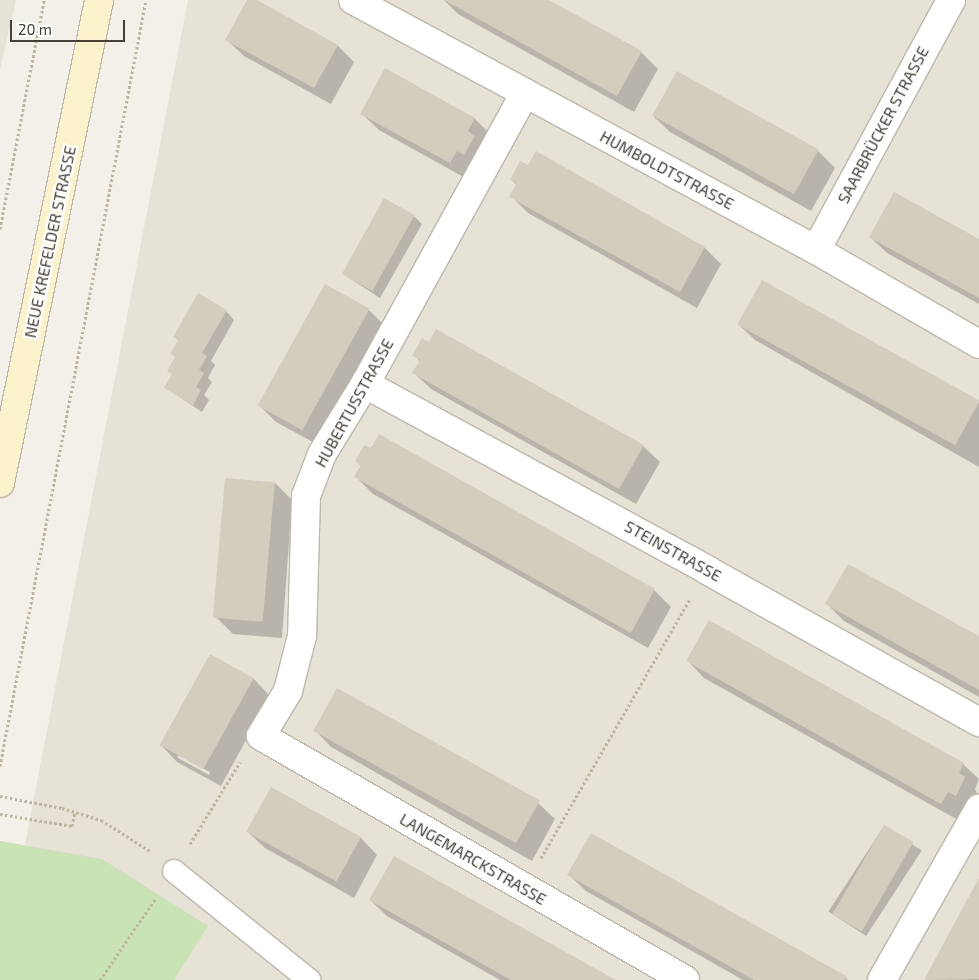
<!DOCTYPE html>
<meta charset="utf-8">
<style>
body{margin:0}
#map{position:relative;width:979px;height:980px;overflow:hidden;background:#f2f0e8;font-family:"Exo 2",sans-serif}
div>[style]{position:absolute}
.residential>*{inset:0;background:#e6e2d6}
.green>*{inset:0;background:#cae3b4}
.shadow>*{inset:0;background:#0003;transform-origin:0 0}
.building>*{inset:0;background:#d3cdbe;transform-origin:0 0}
.path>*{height:3px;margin-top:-1.5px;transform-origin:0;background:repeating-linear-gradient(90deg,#beb59e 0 2.5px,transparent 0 5px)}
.roads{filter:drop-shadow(1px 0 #bdb8ab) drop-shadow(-1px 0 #bdb8ab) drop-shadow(0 1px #bdb8ab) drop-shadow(0 -1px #bdb8ab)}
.service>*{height:22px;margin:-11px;padding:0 11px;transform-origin:11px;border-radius:11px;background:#fff}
.minor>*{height:28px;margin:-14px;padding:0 14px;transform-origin:14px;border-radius:14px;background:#fff}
.secondary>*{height:28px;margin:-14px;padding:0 14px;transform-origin:14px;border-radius:14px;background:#faf2ca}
span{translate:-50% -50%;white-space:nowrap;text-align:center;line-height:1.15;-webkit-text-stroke:5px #fff;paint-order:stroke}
.street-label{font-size:16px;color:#454137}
.scale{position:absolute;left:10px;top:20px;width:115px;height:22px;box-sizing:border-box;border:2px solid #454137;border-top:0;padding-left:6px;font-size:15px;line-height:18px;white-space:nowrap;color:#454137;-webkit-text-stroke:4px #fff;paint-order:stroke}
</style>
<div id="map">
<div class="residential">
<div style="clip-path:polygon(0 0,16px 0,0 70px)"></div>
<div style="clip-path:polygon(188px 0,979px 0,979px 980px,75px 980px,10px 922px)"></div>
</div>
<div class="green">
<div style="clip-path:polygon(0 841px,102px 859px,208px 926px,174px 980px,0 980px)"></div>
</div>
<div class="shadow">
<div style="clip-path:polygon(248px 0,254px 0,338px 46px,354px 62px,331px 104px,244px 56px,227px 40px)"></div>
<div style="clip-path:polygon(444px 0,547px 0,641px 52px,658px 69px,634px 112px,458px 14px)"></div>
<div style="clip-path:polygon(386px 70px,475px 119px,491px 135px,467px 179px,379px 130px,362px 114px)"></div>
<div style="clip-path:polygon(653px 116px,818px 151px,835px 168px,811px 211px,670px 132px)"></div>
<div style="clip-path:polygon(511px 180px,705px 248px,721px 264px,697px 308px,528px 213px,511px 196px,517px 185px)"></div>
<div style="clip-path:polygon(414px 216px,422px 224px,380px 298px,343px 274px)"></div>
<div style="clip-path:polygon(870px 237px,979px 240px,979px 304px,887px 253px)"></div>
<div style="clip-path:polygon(369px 310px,386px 327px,320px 446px,276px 422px,260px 406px)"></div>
<div style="clip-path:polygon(226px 311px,234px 320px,211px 361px,215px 365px,208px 378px,212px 382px,204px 395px,209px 400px,202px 412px,166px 388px)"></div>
<div style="clip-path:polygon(738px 324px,979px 403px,979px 467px,755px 340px)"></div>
<div style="clip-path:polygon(414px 355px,643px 446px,660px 462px,636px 504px,431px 389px,414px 373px,420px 362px)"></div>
<div style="clip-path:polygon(379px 436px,654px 590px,671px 607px,648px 648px,373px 494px,356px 477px,362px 467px,356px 461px,372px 450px)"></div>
<div style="clip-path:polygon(275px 483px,292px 500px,282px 638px,233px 634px,216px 617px)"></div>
<div style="clip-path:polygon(827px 604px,979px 638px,979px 697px,844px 621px)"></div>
<div style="clip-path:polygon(evenodd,210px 656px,254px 679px,270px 696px,221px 786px,177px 762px,161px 745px,210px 656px,178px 755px,210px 772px,209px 775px,178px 758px,178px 755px)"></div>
<div style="clip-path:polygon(688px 661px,963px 764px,979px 779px,975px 789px,979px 798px,958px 820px,704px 678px)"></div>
<div style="clip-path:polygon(315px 730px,538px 803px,555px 819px,532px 861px,331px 747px)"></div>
<div style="clip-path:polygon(272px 789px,361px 838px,377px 855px,354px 898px,265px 848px,248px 832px)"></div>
<div style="left:884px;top:826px;width:45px;height:102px;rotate:33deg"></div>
<div style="clip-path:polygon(569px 875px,845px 977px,848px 980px,743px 980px,586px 891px)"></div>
<div style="clip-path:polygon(979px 882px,979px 980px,925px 980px)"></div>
<div style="clip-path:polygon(370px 900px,614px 980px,500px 980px,387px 916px)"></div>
</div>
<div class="building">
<div style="clip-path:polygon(247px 0,257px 0,338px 45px,314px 88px,225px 40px)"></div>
<div style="clip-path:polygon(444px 0,549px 0,642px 51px,617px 96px)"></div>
<div style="clip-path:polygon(385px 68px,475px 118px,468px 131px,475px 136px,464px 155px,457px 151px,450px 163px,360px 114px)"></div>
<div style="left:677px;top:71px;width:162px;height:51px;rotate:29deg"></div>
<div style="clip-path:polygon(536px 151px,705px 247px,680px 292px,509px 197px,517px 183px,510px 180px,520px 161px,528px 165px)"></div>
<div style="clip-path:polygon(894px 192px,979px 239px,979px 298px,869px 237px)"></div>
<div style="left:384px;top:198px;width:35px;height:87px;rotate:29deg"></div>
<div style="left:762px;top:280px;width:249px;height:51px;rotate:29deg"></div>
<div style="left:325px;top:284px;width:51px;height:139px;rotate:29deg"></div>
<div style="clip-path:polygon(198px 293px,227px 310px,202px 353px,207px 356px,199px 370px,204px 373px,196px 387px,201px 390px,193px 405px,164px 388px,172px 374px,167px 371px,175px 357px,170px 354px,178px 340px,173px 337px)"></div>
<div style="clip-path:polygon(436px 329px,644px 445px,619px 489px,412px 373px,420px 360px,412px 356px,422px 338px,429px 342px)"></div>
<div style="clip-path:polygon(379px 434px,655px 589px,631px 633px,354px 477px,361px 465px,355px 461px,364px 445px,371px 448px)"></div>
<div style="left:225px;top:478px;width:50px;height:140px;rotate:5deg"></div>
<div style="clip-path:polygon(848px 564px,979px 636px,979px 690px,825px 604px)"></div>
<div style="clip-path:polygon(709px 620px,964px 763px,959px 773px,965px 777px,956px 796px,948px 792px,941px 804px,686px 661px)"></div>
<div style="left:210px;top:654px;width:50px;height:104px;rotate:29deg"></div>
<div style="left:337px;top:688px;width:232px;height:49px;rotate:29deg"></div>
<div style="left:271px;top:787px;width:103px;height:51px;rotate:29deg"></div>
<div style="left:884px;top:825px;width:34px;height:103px;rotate:30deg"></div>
<div style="clip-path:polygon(591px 833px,846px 976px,844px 980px,754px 980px,567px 875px)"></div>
<div style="clip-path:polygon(394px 856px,580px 960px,616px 980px,511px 980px,369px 900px)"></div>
<div style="clip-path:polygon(979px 878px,979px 979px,924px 980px,961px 911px)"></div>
</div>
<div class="path">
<div style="left:0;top:229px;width:233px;rotate:-79.1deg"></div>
<div style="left:0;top:766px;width:780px;rotate:-79.21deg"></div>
<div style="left:0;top:796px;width:63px;rotate:11deg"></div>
<div style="left:62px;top:808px;width:41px;rotate:17.1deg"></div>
<div style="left:101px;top:820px;width:58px;rotate:32.3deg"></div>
<div style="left:0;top:814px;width:73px;rotate:9.5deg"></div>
<div style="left:72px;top:826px;width:14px;rotate:-78deg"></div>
<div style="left:190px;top:844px;width:96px;rotate:-58.6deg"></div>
<div style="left:541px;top:858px;width:299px;rotate:-60.1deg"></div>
<div style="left:100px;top:980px;width:99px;rotate:-55.7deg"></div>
</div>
<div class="roads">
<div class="service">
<div style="left:174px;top:871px;width:174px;rotate:38.9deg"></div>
</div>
<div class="minor">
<div style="left:353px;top:0;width:526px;rotate:28.37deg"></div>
<div style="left:816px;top:250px;width:188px;rotate:30deg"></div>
<div style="left:525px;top:93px;width:332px;rotate:118.8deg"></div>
<div style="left:365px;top:384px;width:82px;rotate:121.6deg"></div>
<div style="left:322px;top:454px;width:45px;rotate:110.9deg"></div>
<div style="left:306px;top:496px;width:140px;rotate:91.6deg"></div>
<div style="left:302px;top:636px;width:57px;rotate:104.3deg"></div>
<div style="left:288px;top:691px;width:52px;rotate:121deg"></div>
<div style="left:261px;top:736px;width:489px;rotate:29.9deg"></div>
<div style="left:816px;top:250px;width:284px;rotate:-61.6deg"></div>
<div style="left:365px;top:384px;width:389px;rotate:28.5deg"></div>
<div style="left:707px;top:570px;width:312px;rotate:29.2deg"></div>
<div style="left:882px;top:980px;width:197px;rotate:-60.4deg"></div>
</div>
<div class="secondary">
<div style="left:0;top:483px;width:493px;rotate:-78.4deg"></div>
</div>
</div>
<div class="street-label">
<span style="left:883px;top:125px;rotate:-62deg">SAARBRÜCKER STRASSE</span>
<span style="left:667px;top:170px;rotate:28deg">HUMBOLDTSTRASSE</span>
<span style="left:50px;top:242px;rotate:-78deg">NEUE KREFELDER STRASSE</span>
<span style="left:354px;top:403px;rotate:-61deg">HUBERTUSSTRASSE</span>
<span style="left:673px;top:551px;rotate:29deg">STEINSTRASSE</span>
<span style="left:473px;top:859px;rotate:30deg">LANGEMARCKSTRASSE</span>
</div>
<div class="scale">20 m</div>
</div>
